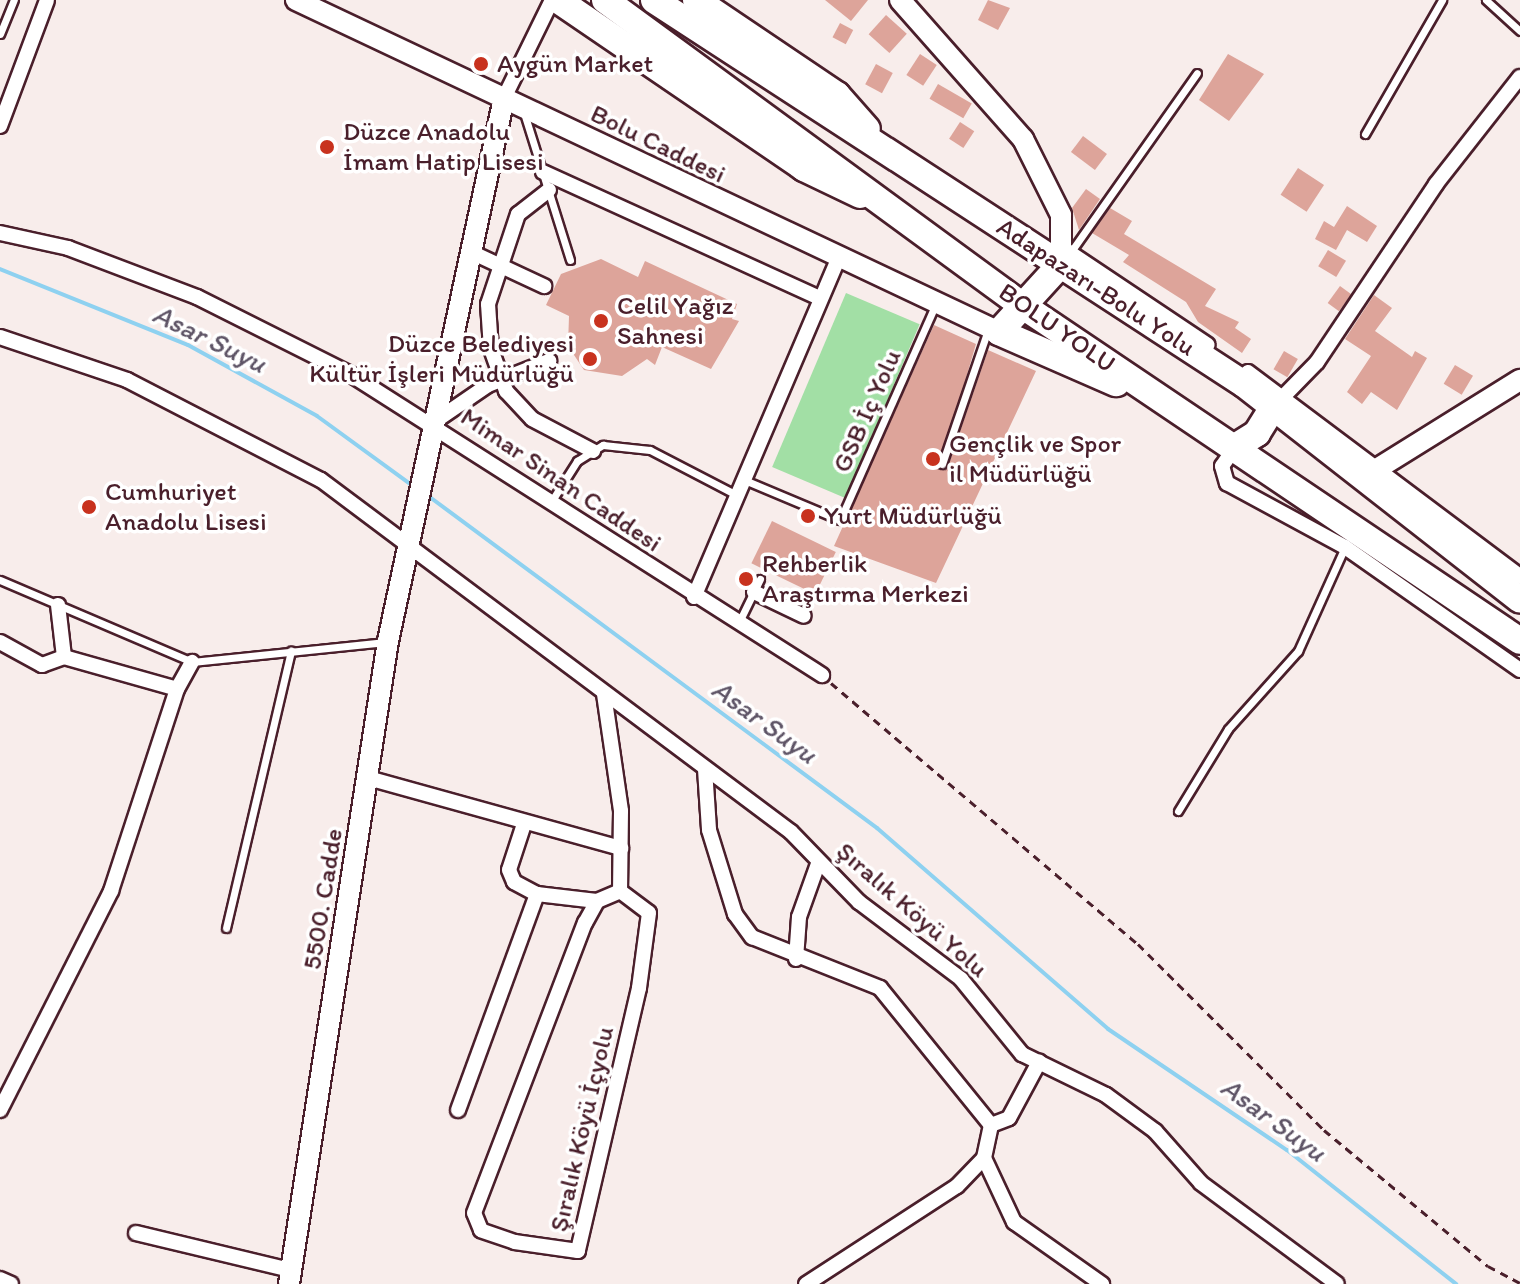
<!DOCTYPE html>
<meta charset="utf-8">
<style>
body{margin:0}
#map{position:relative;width:1520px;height:1284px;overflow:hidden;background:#f8edeb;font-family:Itim,sans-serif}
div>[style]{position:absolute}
.green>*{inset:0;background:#a2dfa5;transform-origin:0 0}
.stream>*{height:4px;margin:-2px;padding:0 2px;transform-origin:2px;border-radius:2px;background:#8ed1f0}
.building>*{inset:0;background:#dda49a;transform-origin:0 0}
.path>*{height:3px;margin-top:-1.5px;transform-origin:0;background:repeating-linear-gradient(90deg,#4a1f2b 0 8px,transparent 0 14px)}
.roads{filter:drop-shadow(2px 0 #4a1f2b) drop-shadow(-2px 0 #4a1f2b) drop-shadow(0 2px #4a1f2b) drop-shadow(0 -2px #4a1f2b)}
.lane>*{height:7px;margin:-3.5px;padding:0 3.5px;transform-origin:3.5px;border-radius:3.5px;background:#fff}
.street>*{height:14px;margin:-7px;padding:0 7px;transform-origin:7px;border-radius:7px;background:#fff}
.secondary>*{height:20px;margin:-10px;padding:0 10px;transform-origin:10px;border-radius:10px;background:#fff}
.highway>*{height:26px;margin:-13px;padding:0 13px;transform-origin:13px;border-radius:13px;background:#fff}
.dots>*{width:22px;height:22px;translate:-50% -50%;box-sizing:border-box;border:4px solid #fff;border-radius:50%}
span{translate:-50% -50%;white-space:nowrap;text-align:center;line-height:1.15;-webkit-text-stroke:7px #fff;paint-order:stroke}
.poi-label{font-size:26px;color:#4a1f2b}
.left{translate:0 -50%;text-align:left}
.right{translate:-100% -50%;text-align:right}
.street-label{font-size:26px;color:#4a1f2b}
.water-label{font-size:28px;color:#5e5466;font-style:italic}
</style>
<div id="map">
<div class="green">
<div style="left:846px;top:293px;width:80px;height:189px;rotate:23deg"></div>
</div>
<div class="stream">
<div style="left:0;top:269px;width:203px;rotate:22deg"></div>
<div style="left:188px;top:345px;width:147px;rotate:28.8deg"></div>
<div style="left:317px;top:416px;width:119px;rotate:36.1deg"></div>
<div style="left:427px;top:495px;width:560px;rotate:36.5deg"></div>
<div style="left:877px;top:828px;width:306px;rotate:41deg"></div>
<div style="left:1108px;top:1029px;width:216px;rotate:34.1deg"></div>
<div style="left:1287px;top:1150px;width:216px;rotate:38.4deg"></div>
</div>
<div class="building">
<div style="clip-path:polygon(825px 0,868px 0,851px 21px)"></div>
<div style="clip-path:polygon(988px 0,1010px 8px,998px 30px,978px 20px)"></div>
<div style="left:886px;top:15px;width:28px;height:26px;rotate:42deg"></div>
<div style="left:840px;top:23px;width:15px;height:16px;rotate:28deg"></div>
<div style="left:920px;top:54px;width:20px;height:25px;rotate:33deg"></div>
<div style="clip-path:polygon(1228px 54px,1264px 74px,1229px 121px,1199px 100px)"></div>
<div style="left:876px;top:64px;width:19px;height:23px;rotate:28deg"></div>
<div style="left:938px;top:84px;width:39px;height:17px;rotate:30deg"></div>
<div style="left:960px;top:122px;width:17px;height:20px;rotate:33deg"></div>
<div style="left:1083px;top:136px;width:30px;height:20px;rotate:37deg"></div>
<div style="left:1298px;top:168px;width:31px;height:32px;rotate:33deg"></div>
<div style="clip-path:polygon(1086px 189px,1100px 199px,1079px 230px,1072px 208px)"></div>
<div style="clip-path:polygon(1347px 206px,1377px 226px,1367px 242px,1347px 230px,1336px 250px,1315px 239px,1324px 221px,1334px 227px)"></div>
<div style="clip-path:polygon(1110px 208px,1132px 221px,1124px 234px,1216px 289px,1205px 306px,1239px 322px,1235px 328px,1251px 339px,1242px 353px,1198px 322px,1186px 302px,1123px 262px,1129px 255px,1092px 233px)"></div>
<div style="left:1328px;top:250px;width:21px;height:19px;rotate:31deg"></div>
<div style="clip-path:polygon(601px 259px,638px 277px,645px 261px,737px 304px,732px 319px,739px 321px,711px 369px,662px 347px,655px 365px,647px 359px,622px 376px,584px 370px,568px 346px,569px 316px,546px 305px,561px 274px)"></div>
<div style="left:1340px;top:286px;width:14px;height:21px;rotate:36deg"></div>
<div style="clip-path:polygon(1374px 295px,1392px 308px,1375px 331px,1412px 357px,1415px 351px,1427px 358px,1397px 410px,1371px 392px,1362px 404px,1347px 392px,1371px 356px,1345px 339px)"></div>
<div style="clip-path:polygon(934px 325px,976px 344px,939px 470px,948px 466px,988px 350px,1036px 371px,936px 583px,834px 546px)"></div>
<div style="left:1284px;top:351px;width:16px;height:21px;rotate:30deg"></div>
<div style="left:1455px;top:365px;width:21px;height:22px;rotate:31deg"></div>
<div style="left:772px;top:521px;width:71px;height:47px;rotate:26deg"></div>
</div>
<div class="path">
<div style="left:831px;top:683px;width:403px;rotate:40.4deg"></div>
<div style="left:1138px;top:944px;width:263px;rotate:45deg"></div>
<div style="left:1324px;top:1130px;width:213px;rotate:39.7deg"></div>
<div style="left:1488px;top:1266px;width:36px;rotate:28deg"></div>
</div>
<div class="roads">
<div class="lane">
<div style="left:1486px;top:0;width:46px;rotate:42.4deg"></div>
<div style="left:0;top:34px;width:37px;rotate:-68deg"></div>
<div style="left:524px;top:113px;width:154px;rotate:72.6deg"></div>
<div style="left:1365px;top:134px;width:155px;rotate:-60.1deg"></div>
<div style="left:1070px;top:253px;width:220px;rotate:-54.8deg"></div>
<div style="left:942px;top:464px;width:142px;rotate:-71.1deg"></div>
<div style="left:742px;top:479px;width:106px;rotate:22.7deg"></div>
<div style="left:840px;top:520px;width:234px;rotate:-66.1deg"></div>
<div style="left:551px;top:502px;width:49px;rotate:-57.6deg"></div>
<div style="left:577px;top:461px;width:31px;rotate:-32deg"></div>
<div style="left:603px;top:445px;width:47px;rotate:6.1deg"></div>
<div style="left:650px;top:450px;width:93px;rotate:27.4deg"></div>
<div style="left:0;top:580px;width:209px;rotate:23.1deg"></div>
<div style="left:192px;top:662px;width:195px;rotate:-5.9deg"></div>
<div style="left:739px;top:622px;width:48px;rotate:-64deg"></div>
<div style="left:1178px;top:811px;width:96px;rotate:-58.6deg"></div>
<div style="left:1228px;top:729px;width:105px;rotate:-48.1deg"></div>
<div style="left:1298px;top:651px;width:114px;rotate:-65.7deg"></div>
<div style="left:226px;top:928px;width:285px;rotate:-76.8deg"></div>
</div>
<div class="street">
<div style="left:504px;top:98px;width:109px;rotate:-63.9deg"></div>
<div style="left:0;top:126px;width:134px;rotate:-69.5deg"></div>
<div style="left:543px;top:172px;width:303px;rotate:24.5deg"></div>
<div style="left:549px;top:190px;width:39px;rotate:142deg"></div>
<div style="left:518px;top:214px;width:95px;rotate:108.4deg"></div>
<div style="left:488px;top:304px;width:45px;rotate:86.2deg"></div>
<div style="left:491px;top:349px;width:45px;rotate:70.3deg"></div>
<div style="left:506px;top:391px;width:38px;rotate:47deg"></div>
<div style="left:532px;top:419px;width:69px;rotate:27.7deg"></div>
<div style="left:0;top:233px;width:70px;rotate:12.4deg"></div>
<div style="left:68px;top:248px;width:138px;rotate:20.8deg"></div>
<div style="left:197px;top:297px;width:171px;rotate:26.7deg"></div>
<div style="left:350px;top:374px;width:560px;rotate:32.53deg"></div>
<div style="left:1063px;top:248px;width:174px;rotate:33.8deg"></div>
<div style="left:471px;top:252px;width:81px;rotate:25deg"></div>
<div style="left:0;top:337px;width:134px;rotate:18.7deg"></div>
<div style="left:127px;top:380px;width:218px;rotate:27.3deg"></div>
<div style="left:321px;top:480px;width:587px;rotate:36.83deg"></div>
<div style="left:791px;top:832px;width:98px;rotate:45.8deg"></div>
<div style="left:859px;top:902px;width:128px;rotate:37deg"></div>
<div style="left:961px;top:979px;width:97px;rotate:50.9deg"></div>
<div style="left:1022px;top:1054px;width:93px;rotate:26deg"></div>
<div style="left:1106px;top:1095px;width:61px;rotate:36.3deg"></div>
<div style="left:1155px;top:1131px;width:69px;rotate:48.5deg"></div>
<div style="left:1201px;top:1183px;width:169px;rotate:36.6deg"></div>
<div style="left:1248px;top:372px;width:340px;rotate:36.9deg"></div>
<div style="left:1279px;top:401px;width:54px;rotate:-45.7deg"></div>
<div style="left:1317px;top:362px;width:214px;rotate:-56.2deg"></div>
<div style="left:1436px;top:184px;width:136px;rotate:-51.9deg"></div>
<div style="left:434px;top:422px;width:65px;rotate:-34.4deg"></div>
<div style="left:488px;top:385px;width:66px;rotate:-21.5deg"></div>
<div style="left:1235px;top:447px;width:23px;rotate:124deg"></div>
<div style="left:1222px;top:466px;width:18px;rotate:74deg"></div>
<div style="left:1227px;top:483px;width:134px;rotate:28.5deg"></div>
<div style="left:1345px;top:547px;width:214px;rotate:35.1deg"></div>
<div style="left:754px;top:592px;width:55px;rotate:25.6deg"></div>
<div style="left:694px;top:597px;width:366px;rotate:-66.9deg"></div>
<div style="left:58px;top:605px;width:52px;rotate:83.4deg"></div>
<div style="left:64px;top:657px;width:117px;rotate:15.8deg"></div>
<div style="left:177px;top:689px;width:31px;rotate:-61deg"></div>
<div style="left:0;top:642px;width:48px;rotate:28.7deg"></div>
<div style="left:42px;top:665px;width:23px;rotate:-20deg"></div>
<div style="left:604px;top:694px;width:118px;rotate:81.7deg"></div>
<div style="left:621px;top:811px;width:80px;rotate:90.7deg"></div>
<div style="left:620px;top:891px;width:36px;rotate:37deg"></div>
<div style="left:649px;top:913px;width:76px;rotate:97.6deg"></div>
<div style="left:639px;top:988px;width:270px;rotate:103.1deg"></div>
<div style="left:578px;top:1251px;width:64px;rotate:-171.9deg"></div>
<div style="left:515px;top:1242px;width:36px;rotate:-161deg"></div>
<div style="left:481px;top:1230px;width:18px;rotate:-112deg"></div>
<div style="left:474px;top:1213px;width:311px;rotate:-69.1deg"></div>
<div style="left:585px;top:923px;width:25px;rotate:-61deg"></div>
<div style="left:597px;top:901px;width:25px;rotate:-23deg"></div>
<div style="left:705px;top:769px;width:61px;rotate:86.2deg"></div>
<div style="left:709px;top:830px;width:88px;rotate:72.8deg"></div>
<div style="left:735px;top:914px;width:29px;rotate:54deg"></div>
<div style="left:752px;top:937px;width:138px;rotate:21.7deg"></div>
<div style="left:880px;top:988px;width:176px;rotate:51deg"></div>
<div style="left:991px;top:1125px;width:34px;rotate:102deg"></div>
<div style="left:984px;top:1158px;width:39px;rotate:134deg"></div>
<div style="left:957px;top:1186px;width:180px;rotate:147deg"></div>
<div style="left:368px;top:778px;width:263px;rotate:15.5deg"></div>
<div style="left:524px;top:824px;width:48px;rotate:108.1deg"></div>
<div style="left:509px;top:870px;width:13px;rotate:67deg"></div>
<div style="left:514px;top:882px;width:26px;rotate:28deg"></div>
<div style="left:537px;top:894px;width:60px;rotate:6.7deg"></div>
<div style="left:796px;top:959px;width:42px;rotate:-85.9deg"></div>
<div style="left:799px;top:917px;width:59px;rotate:-70.3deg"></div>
<div style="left:0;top:1110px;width:246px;rotate:-63.1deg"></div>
<div style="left:111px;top:891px;width:213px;rotate:-71.9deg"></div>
<div style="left:458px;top:1110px;width:230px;rotate:-69.9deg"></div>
<div style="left:991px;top:1125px;width:19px;rotate:-21deg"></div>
<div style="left:1009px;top:1118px;width:64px;rotate:-61.8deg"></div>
<div style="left:984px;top:1158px;width:71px;rotate:64.9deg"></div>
<div style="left:1014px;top:1222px;width:108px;rotate:35.2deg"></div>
<div style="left:136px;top:1233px;width:158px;rotate:13.5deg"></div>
<div style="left:0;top:1279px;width:12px;rotate:24deg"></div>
</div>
<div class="secondary">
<div style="left:296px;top:0;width:777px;rotate:25.28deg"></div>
<div style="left:900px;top:0;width:186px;rotate:48.5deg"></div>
<div style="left:1023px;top:139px;width:85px;rotate:63.4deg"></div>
<div style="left:1061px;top:215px;width:49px;rotate:90deg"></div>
<div style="left:1364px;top:477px;width:184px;rotate:-31.9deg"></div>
<div style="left:289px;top:1284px;width:651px;rotate:-81.25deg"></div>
<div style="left:388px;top:641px;width:555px;rotate:-77.94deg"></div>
</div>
<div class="highway">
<div style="left:558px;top:0;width:298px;rotate:34.3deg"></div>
<div style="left:804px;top:168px;width:62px;rotate:25.7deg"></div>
<div style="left:605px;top:0;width:518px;rotate:36.21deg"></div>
<div style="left:1023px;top:306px;width:599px;rotate:33.98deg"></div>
<div style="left:654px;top:0;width:704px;rotate:33.06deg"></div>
<div style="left:1244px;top:384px;width:350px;rotate:38deg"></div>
<div style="left:696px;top:0;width:170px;rotate:34deg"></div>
<div style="left:837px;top:95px;width:45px;rotate:48.6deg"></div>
<div style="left:1061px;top:264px;width:92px;rotate:132.4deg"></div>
<div style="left:999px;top:332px;width:128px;rotate:23.6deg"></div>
<div style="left:1235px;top:447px;width:26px;rotate:-32deg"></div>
<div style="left:1257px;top:433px;width:31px;rotate:-58deg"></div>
</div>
</div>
<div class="dots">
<div style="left:481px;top:64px;background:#c8321e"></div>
<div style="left:327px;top:147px;background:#c8321e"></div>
<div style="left:601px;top:321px;background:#c8321e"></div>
<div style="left:590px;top:359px;background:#c8321e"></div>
<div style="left:933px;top:459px;background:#c8321e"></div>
<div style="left:89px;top:507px;background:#c8321e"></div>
<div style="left:808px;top:516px;background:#c8321e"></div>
<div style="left:746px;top:579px;background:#c8321e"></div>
</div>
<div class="poi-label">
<span class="left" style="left:497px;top:64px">Aygün Market</span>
<span class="left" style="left:343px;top:147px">Düzce Anadolu<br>İmam Hatip Lisesi</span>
<span class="left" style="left:617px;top:321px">Celil Yağız<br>Sahnesi</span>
<span class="right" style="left:574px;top:359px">Düzce Belediyesi<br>Kültür İşleri Müdürlüğü</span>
<span class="left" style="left:949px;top:459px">Gençlik ve Spor<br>il Müdürlüğü</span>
<span class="left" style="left:105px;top:507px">Cumhuriyet<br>Anadolu Lisesi</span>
<span class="left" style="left:824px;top:516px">Yurt Müdürlüğü</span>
<span class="left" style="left:762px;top:579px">Rehberlik<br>Araştırma Merkezi</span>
</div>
<div class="street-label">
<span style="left:658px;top:144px;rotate:26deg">Bolu Caddesi</span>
<span style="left:1096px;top:287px;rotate:33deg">Adapazarı-Bolu Yolu</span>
<span style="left:1057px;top:328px;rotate:35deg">BOLU YOLU</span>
<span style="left:867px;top:411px;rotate:-66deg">GSB İç Yolu</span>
<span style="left:561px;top:480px;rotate:34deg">Mimar Sinan Caddesi</span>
<span style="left:323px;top:899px;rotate:-81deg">5500. Cadde</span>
<span style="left:912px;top:910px;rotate:41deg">Şıralık Köyü Yolu</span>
<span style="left:582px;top:1129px;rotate:-77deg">Şıralık Köyü İçyolu</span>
</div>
<div class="water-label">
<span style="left:210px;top:338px;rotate:26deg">Asar Suyu</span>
<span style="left:765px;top:721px;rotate:36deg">Asar Suyu</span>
<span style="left:1274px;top:1119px;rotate:36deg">Asar Suyu</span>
</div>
</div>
